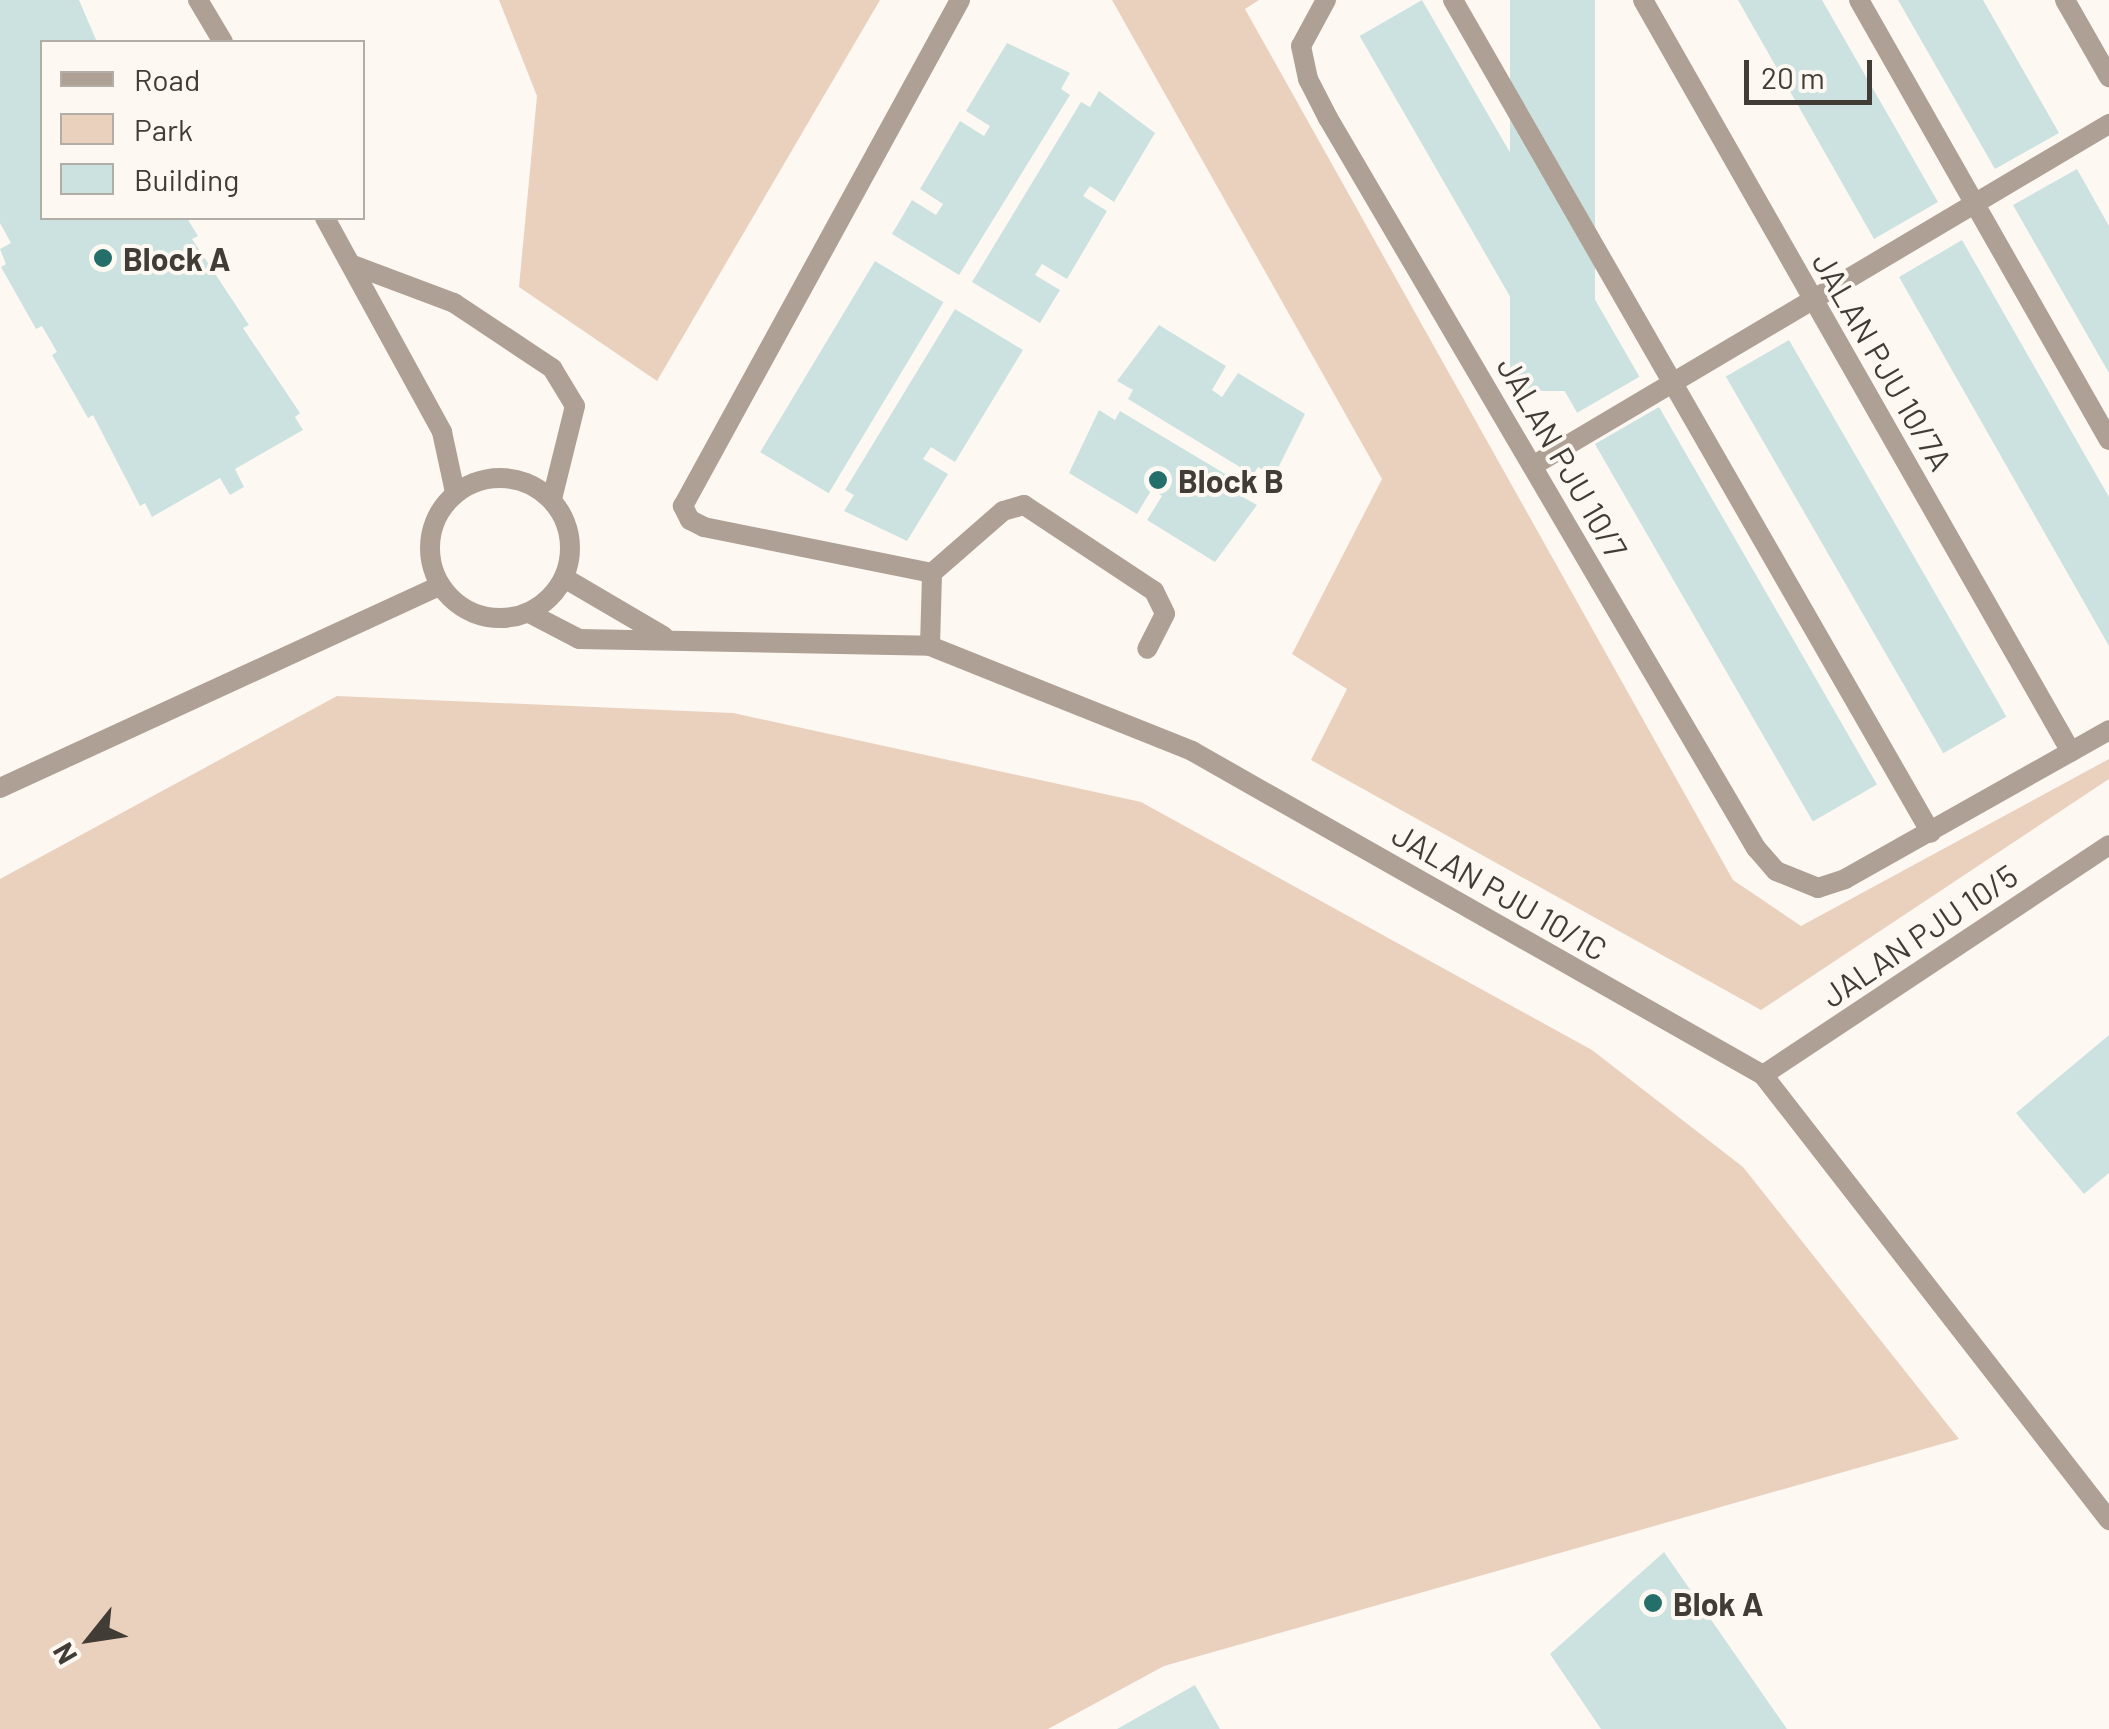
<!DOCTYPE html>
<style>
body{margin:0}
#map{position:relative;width:2109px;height:1729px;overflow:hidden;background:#fef8f3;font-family:Barlow,sans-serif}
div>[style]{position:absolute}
.green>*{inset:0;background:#ead1bd}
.building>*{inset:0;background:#cce2e0;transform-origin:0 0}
.lane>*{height:20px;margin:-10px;padding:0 10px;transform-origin:10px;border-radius:10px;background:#aea094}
.street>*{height:20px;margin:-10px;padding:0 10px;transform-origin:10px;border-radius:10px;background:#aea094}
.street>.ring{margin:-10px;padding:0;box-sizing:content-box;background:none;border:20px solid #aea094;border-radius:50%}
.dots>*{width:28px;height:28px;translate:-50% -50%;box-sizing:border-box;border:5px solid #fef8f3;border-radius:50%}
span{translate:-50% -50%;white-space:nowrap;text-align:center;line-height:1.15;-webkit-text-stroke:8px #fef8f3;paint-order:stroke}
.poi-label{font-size:32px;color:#423c37;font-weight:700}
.left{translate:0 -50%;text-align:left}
.street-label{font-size:32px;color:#423c37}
.legend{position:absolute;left:40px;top:40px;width:325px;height:180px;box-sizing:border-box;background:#fef8f3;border:2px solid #b3ada8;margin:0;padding:12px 18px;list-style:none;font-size:30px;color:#423c37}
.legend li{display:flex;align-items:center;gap:20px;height:50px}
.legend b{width:50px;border:2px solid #b3ada8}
.north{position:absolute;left:40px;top:1589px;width:100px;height:100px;-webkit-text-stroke:8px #fef8f3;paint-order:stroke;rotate:240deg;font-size:28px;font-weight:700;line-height:40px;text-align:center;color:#423c37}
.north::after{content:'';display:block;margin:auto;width:35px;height:45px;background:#423c37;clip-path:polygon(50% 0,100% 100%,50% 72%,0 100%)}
.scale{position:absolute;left:1744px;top:60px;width:128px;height:45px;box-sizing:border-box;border:5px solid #423c37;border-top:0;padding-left:12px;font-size:30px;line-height:35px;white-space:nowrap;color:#423c37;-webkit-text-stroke:8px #fef8f3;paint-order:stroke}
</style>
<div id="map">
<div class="green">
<div style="clip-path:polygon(499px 0,880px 0,657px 381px,519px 287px,537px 96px)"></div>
<div style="clip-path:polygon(1112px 0,1259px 0,1245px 9px,1733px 880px,1801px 926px,2109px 759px,2109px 779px,1761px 1010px,1311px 760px,1347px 689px,1292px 654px,1382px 479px)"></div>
<div style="clip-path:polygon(337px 696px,733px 713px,1141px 802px,1592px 1050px,1743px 1167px,1959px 1439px,1164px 1666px,1048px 1729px,0 1729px,0 879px)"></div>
</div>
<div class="building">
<div style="clip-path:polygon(0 0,79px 0,97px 42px,42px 42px,42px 218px,187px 218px,198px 236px,192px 239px,249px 325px,243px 328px,300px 413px,295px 417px,303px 430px,235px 469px,244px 487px,230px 495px,220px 478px,152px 517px,145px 503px,140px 506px,93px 415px,88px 418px,52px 355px,57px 352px,42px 326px,36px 329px,1px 267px,6px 264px,0 249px,11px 243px,0 223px)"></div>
<div style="left:1422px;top:0;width:435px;height:72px;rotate:60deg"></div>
<div style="left:1510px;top:0;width:85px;height:391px"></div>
<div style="clip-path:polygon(1738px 0,1822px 0,1938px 202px,1874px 239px)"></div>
<div style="clip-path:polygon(1898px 0,1983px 0,2059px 133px,1995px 169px)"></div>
<div style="clip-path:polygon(1007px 43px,1070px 73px,1061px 89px,1070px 95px,959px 275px,892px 234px,912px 200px,936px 215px,943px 204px,920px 189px,960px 121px,984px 136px,990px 126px,966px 111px)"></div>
<div style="clip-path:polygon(1099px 91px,1155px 133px,1114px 202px,1090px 186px,1083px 196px,1107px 211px,1067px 279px,1042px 264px,1035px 275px,1060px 290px,1040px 323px,972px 282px,1081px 102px,1090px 107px)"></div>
<div style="clip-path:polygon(2077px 169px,2109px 226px,2109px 373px,2013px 205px)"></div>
<div style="clip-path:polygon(1962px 240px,2109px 497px,2109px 646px,1899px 277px)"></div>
<div style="left:875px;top:261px;width:80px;height:223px;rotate:31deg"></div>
<div style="clip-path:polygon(955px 309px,1023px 350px,955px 462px,931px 447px,923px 459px,948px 474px,907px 541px,844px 511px,854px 495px,845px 490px)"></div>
<div style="clip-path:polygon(1159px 325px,1226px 366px,1212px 390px,1222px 397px,1238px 373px,1305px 414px,1274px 476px,1258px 467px,1253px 475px,1128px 399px,1133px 390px,1117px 381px)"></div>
<div style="left:1789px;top:340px;width:435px;height:73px;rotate:60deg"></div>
<div style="left:1659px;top:407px;width:436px;height:74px;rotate:60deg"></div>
<div style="clip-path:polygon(1099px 410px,1115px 420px,1120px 411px,1247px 487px,1241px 496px,1257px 505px,1215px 562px,1147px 520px,1162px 496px,1152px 489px,1137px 514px,1069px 473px)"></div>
<div style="clip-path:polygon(2109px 1035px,2109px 1173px,2084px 1194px,2016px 1113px)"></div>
<div style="clip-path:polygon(1664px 1552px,1787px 1729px,1601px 1729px,1550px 1654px)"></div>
<div style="clip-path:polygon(1195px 1685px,1220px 1729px,1117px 1729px)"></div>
</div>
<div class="lane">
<div style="left:198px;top:0;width:49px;rotate:59.2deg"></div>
<div style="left:1453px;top:0;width:960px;rotate:60.15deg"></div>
<div style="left:1859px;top:0;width:506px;rotate:60.4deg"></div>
<div style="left:325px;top:218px;width:244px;rotate:61.3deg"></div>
<div style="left:442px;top:432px;width:61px;rotate:77.8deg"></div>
<div style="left:353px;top:265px;width:108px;rotate:20.6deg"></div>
<div style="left:454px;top:303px;width:118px;rotate:33.6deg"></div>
<div style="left:552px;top:368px;width:44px;rotate:58.8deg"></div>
<div style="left:575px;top:406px;width:96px;rotate:103.9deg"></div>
<div style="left:1534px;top:465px;width:669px;rotate:-30.67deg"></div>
<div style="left:932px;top:573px;width:233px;rotate:-168.6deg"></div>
<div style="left:704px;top:527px;width:16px;rotate:-153deg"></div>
<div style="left:690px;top:520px;width:16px;rotate:-117deg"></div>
<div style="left:683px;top:506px;width:577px;rotate:-61.3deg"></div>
<div style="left:930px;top:646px;width:73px;rotate:-88.4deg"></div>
<div style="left:932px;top:573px;width:94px;rotate:-41.1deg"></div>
<div style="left:1003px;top:511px;width:22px;rotate:-16deg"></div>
<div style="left:1024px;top:505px;width:156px;rotate:33.5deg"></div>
<div style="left:1154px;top:591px;width:25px;rotate:64deg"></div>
<div style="left:1165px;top:614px;width:39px;rotate:117deg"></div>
<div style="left:0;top:788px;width:484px;rotate:-24.7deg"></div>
</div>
<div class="street">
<div style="left:1326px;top:0;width:52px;rotate:118.5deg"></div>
<div style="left:1301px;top:46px;width:34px;rotate:78deg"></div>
<div style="left:1308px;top:79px;width:44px;rotate:62.9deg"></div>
<div style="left:1328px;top:118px;width:846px;rotate:59.62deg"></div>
<div style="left:1756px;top:848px;width:30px;rotate:49deg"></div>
<div style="left:1776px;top:871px;width:45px;rotate:22deg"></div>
<div style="left:1818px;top:888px;width:28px;rotate:-18deg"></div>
<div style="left:1845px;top:879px;width:303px;rotate:-29.4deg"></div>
<div style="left:1643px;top:0;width:865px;rotate:60.35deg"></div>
<div style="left:2065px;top:0;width:89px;rotate:60.3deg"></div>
<div class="ring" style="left:430px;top:478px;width:120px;height:120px"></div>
<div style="left:566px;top:579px;width:113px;rotate:30.4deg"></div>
<div style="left:531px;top:614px;width:54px;rotate:27.5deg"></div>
<div style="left:579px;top:639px;width:351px;rotate:1.1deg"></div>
<div style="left:930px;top:646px;width:282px;rotate:21.8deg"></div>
<div style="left:1192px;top:751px;width:657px;rotate:29.57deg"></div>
<div style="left:1763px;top:1075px;width:564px;rotate:52.13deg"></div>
<div style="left:1763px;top:1075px;width:415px;rotate:-33.6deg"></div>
</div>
<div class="dots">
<div style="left:103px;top:258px;background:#256f6b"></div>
<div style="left:1158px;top:480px;background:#256f6b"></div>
<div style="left:1653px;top:1603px;background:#256f6b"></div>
</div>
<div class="poi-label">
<span class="left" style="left:123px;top:258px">Block A</span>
<span class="left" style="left:1178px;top:480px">Block B</span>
<span class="left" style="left:1673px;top:1603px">Blok A</span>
</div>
<div class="street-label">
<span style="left:1883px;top:361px;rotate:60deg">JALAN PJU 10/7A</span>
<span style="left:1563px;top:457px;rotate:60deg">JALAN PJU 10/7</span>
<span style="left:1500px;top:891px;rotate:30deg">JALAN PJU 10/1C</span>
<span style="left:1919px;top:935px;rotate:-34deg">JALAN PJU 10/5</span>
</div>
<ul class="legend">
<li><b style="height:12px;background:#aea094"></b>Road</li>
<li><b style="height:28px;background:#ead1bd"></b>Park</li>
<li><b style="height:28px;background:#cce2e0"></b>Building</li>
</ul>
<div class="north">N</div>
<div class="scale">20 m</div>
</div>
